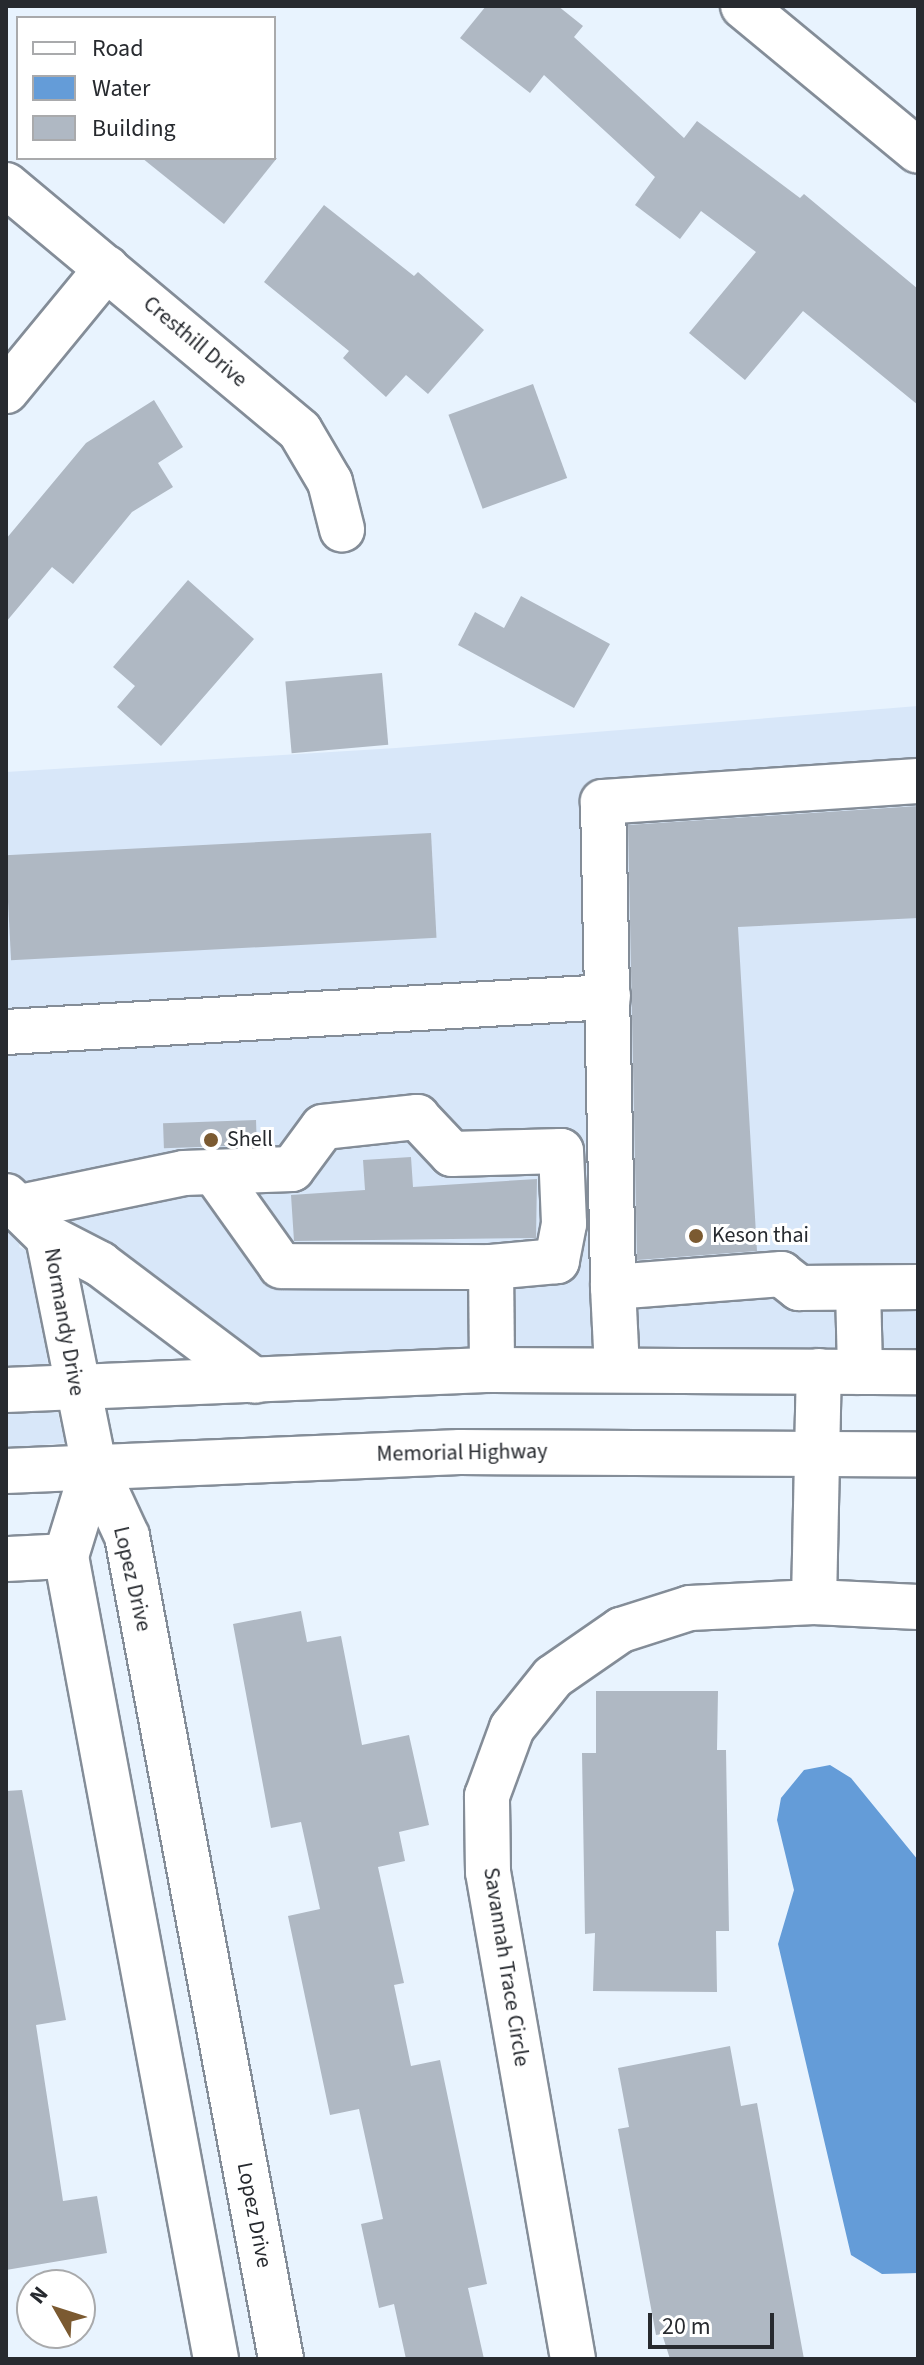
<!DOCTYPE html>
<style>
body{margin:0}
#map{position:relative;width:924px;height:2365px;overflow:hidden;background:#e8f3fe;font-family:"Source Sans 3",sans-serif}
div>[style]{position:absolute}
.built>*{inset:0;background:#d8e7f9}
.water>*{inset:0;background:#649cd8}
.building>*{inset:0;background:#afb8c3;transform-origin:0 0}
.roads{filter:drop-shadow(2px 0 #848d98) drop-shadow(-2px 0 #848d98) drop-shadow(0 2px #848d98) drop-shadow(0 -2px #848d98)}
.minor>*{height:44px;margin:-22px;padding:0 22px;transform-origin:22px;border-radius:22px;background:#fff}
.major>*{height:44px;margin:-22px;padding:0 22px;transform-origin:22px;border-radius:22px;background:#fff}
.dots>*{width:22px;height:22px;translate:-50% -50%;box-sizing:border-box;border:4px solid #fff;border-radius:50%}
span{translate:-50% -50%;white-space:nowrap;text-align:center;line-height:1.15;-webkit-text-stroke:6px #fff;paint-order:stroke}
.street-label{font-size:22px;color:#272a2f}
.poi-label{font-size:22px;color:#272a2f}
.left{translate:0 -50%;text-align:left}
.frame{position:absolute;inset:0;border:8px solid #272a2f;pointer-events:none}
.legend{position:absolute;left:16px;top:16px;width:260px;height:144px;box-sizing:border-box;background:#fff;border:2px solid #a9aaac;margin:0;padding:10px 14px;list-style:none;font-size:24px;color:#272a2f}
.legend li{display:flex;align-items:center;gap:16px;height:40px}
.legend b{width:40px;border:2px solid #a9aaac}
.north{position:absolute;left:16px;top:2269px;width:80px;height:80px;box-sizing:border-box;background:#fff;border:2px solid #a9aaac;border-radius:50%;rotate:309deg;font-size:22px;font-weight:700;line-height:32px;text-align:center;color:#272a2f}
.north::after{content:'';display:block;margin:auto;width:28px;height:36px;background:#7b5a31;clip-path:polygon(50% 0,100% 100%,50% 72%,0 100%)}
.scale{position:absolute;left:648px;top:2313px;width:126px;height:36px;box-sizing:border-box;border:4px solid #272a2f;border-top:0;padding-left:10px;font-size:24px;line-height:28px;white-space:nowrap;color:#272a2f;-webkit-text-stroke:6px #fff;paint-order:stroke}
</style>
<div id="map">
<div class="built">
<div style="clip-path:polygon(918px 706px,918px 1348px,489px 1347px,260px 1357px,112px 1246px,68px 1221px,64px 1211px,6px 1168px,6px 772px,396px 748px)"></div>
<div style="clip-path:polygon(6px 1225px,21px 1239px,19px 1247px,30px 1252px,34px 1264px,48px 1364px,6px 1367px)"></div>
<div style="clip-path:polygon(57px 1409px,65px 1443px,6px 1448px,6px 1412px)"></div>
</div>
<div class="water">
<div style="clip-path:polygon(830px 1765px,851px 1778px,918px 1860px,918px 2273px,882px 2274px,851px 2255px,778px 1944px,794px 1890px,777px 1820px,781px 1798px,804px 1770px)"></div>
</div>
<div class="building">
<div style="clip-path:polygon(486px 6px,558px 6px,583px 26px,574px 37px,684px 138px,697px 121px,800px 198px,804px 194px,918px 289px,918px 405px,803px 311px,745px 380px,689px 333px,756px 252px,701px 211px,680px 239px,635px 205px,655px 177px,544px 75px,530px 93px,460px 38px)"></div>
<div style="clip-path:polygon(142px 158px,277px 158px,224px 224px)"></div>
<div style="clip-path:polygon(324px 205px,414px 276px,418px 272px,484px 330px,428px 394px,406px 375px,386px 397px,343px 358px,349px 351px,264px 282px)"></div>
<div style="left:533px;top:384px;width:100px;height:90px;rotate:70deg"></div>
<div style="clip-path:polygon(154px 400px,183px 447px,158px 463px,173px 487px,132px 512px,73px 584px,52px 567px,6px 622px,6px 539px,86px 443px)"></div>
<div style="clip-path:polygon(188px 580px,254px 639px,161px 746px,117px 707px,135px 686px,113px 667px)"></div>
<div style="clip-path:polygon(521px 596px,610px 644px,574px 708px,458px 645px,475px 612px,504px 628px)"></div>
<div style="left:382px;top:673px;width:72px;height:97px;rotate:85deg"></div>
<div style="clip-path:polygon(918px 806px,918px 918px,738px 927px,757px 1251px,637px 1260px,628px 825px)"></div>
<div style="left:431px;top:833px;width:105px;height:426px;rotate:87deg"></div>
<div style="left:256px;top:1120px;width:25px;height:93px;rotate:88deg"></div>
<div style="clip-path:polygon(411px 1157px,413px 1187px,537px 1179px,536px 1238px,294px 1241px,291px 1195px,365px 1190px,363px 1160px)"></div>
<div style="clip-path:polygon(301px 1611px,307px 1642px,341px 1636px,362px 1745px,409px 1735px,429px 1825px,399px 1832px,405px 1861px,378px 1867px,404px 1983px,394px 1985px,411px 2066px,440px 2060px,487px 2284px,468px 2288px,484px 2359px,406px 2359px,394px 2304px,379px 2308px,361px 2224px,383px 2219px,359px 2109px,330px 2115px,288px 1916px,320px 1909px,301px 1822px,271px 1828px,233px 1624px)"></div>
<div style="clip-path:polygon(596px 1691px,718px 1691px,717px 1750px,726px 1750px,729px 1931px,716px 1931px,717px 1992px,593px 1991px,595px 1933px,585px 1934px,582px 1753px,596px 1753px)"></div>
<div style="clip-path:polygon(22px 1790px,66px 2020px,36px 2025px,63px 2201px,97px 2196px,107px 2253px,6px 2270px,6px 1791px)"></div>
<div style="clip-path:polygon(730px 2046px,741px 2106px,757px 2103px,804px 2359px,670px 2359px,662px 2334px,656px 2335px,618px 2129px,629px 2127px,618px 2068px)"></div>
</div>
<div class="roads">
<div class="minor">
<div style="left:743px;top:6px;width:227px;rotate:39.6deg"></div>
<div style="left:6px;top:185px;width:383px;rotate:39.9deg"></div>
<div style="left:300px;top:431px;width:59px;rotate:59.5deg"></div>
<div style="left:330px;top:482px;width:49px;rotate:75.7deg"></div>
<div style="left:6px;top:391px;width:159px;rotate:-50.6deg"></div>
<div style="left:918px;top:781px;width:316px;rotate:176.2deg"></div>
<div style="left:603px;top:802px;width:485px;rotate:88.8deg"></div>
<div style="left:613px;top:1287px;width:169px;rotate:-4.4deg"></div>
<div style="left:781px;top:1274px;width:23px;rotate:38deg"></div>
<div style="left:799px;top:1288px;width:119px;rotate:-0.5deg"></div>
<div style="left:6px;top:1032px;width:603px;rotate:-3.33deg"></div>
<div style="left:214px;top:1172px;width:115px;rotate:54.5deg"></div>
<div style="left:281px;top:1266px;width:210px;rotate:0.3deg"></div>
<div style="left:6px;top:1196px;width:59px;rotate:44.3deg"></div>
<div style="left:48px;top:1237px;width:233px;rotate:78.6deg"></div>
<div style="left:94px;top:1465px;width:78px;rotate:65.1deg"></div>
<div style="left:127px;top:1536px;width:837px;rotate:79.4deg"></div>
<div style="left:20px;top:1207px;width:167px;rotate:-11.7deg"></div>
<div style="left:184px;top:1173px;width:108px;rotate:-2.1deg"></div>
<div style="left:292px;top:1169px;width:52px;rotate:-53.6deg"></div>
<div style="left:323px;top:1127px;width:95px;rotate:-6.1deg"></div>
<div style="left:417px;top:1117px;width:51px;rotate:46.6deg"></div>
<div style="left:452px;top:1154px;width:109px;rotate:-1.6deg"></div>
<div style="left:561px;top:1151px;width:73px;rotate:87.6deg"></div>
<div style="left:564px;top:1224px;width:38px;rotate:101deg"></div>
<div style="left:557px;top:1261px;width:66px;rotate:174.8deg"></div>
<div style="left:491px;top:1267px;width:103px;rotate:89.4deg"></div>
<div style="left:613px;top:1287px;width:81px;rotate:87.2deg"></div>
<div style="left:858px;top:1288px;width:84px;rotate:88.6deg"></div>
<div style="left:94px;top:1465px;width:95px;rotate:107.1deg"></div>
<div style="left:66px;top:1556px;width:817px;rotate:79.42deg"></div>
<div style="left:6px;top:1559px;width:60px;rotate:-2.9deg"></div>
<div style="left:814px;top:1602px;width:231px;rotate:-88.8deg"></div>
<div style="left:573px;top:2359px;width:494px;rotate:-99.9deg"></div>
<div style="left:488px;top:1872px;width:76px;rotate:-90.8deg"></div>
<div style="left:487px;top:1796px;width:72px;rotate:-69.8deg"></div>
<div style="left:512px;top:1728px;width:65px;rotate:-51.2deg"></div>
<div style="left:553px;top:1677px;width:83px;rotate:-34.7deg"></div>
<div style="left:621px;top:1630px;width:72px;rotate:-17.7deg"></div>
<div style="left:690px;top:1608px;width:124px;rotate:-2.8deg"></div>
<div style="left:814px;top:1602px;width:104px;rotate:2.8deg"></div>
</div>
<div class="major">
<div style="left:48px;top:1237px;width:59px;rotate:27.4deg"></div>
<div style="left:100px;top:1264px;width:194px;rotate:37deg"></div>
<div style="left:6px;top:1390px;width:486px;rotate:-2.4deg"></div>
<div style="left:492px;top:1370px;width:426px;rotate:0.3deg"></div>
<div style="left:6px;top:1471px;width:454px;rotate:-2.4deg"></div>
<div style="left:460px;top:1452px;width:458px;rotate:0.3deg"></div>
</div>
</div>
<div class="dots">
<div style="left:211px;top:1140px;background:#7b5a31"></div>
<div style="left:696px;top:1236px;background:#7b5a31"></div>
</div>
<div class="street-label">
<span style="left:195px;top:342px;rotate:40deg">Cresthill Drive</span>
<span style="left:64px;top:1322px;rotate:80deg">Normandy Drive</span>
<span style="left:462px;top:1453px;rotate:-1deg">Memorial Highway</span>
<span style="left:132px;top:1579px;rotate:77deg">Lopez Drive</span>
<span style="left:506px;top:1967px;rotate:81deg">Savannah Trace Circle</span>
<span style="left:254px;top:2215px;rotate:79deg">Lopez Drive</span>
</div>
<div class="poi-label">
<span class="left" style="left:227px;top:1140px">Shell</span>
<span class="left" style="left:712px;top:1236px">Keson thai</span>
</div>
<div class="frame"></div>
<ul class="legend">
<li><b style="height:10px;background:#fff"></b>Road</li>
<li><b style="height:22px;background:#649cd8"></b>Water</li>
<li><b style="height:22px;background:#afb8c3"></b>Building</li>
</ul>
<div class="north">N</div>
<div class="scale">20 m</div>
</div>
